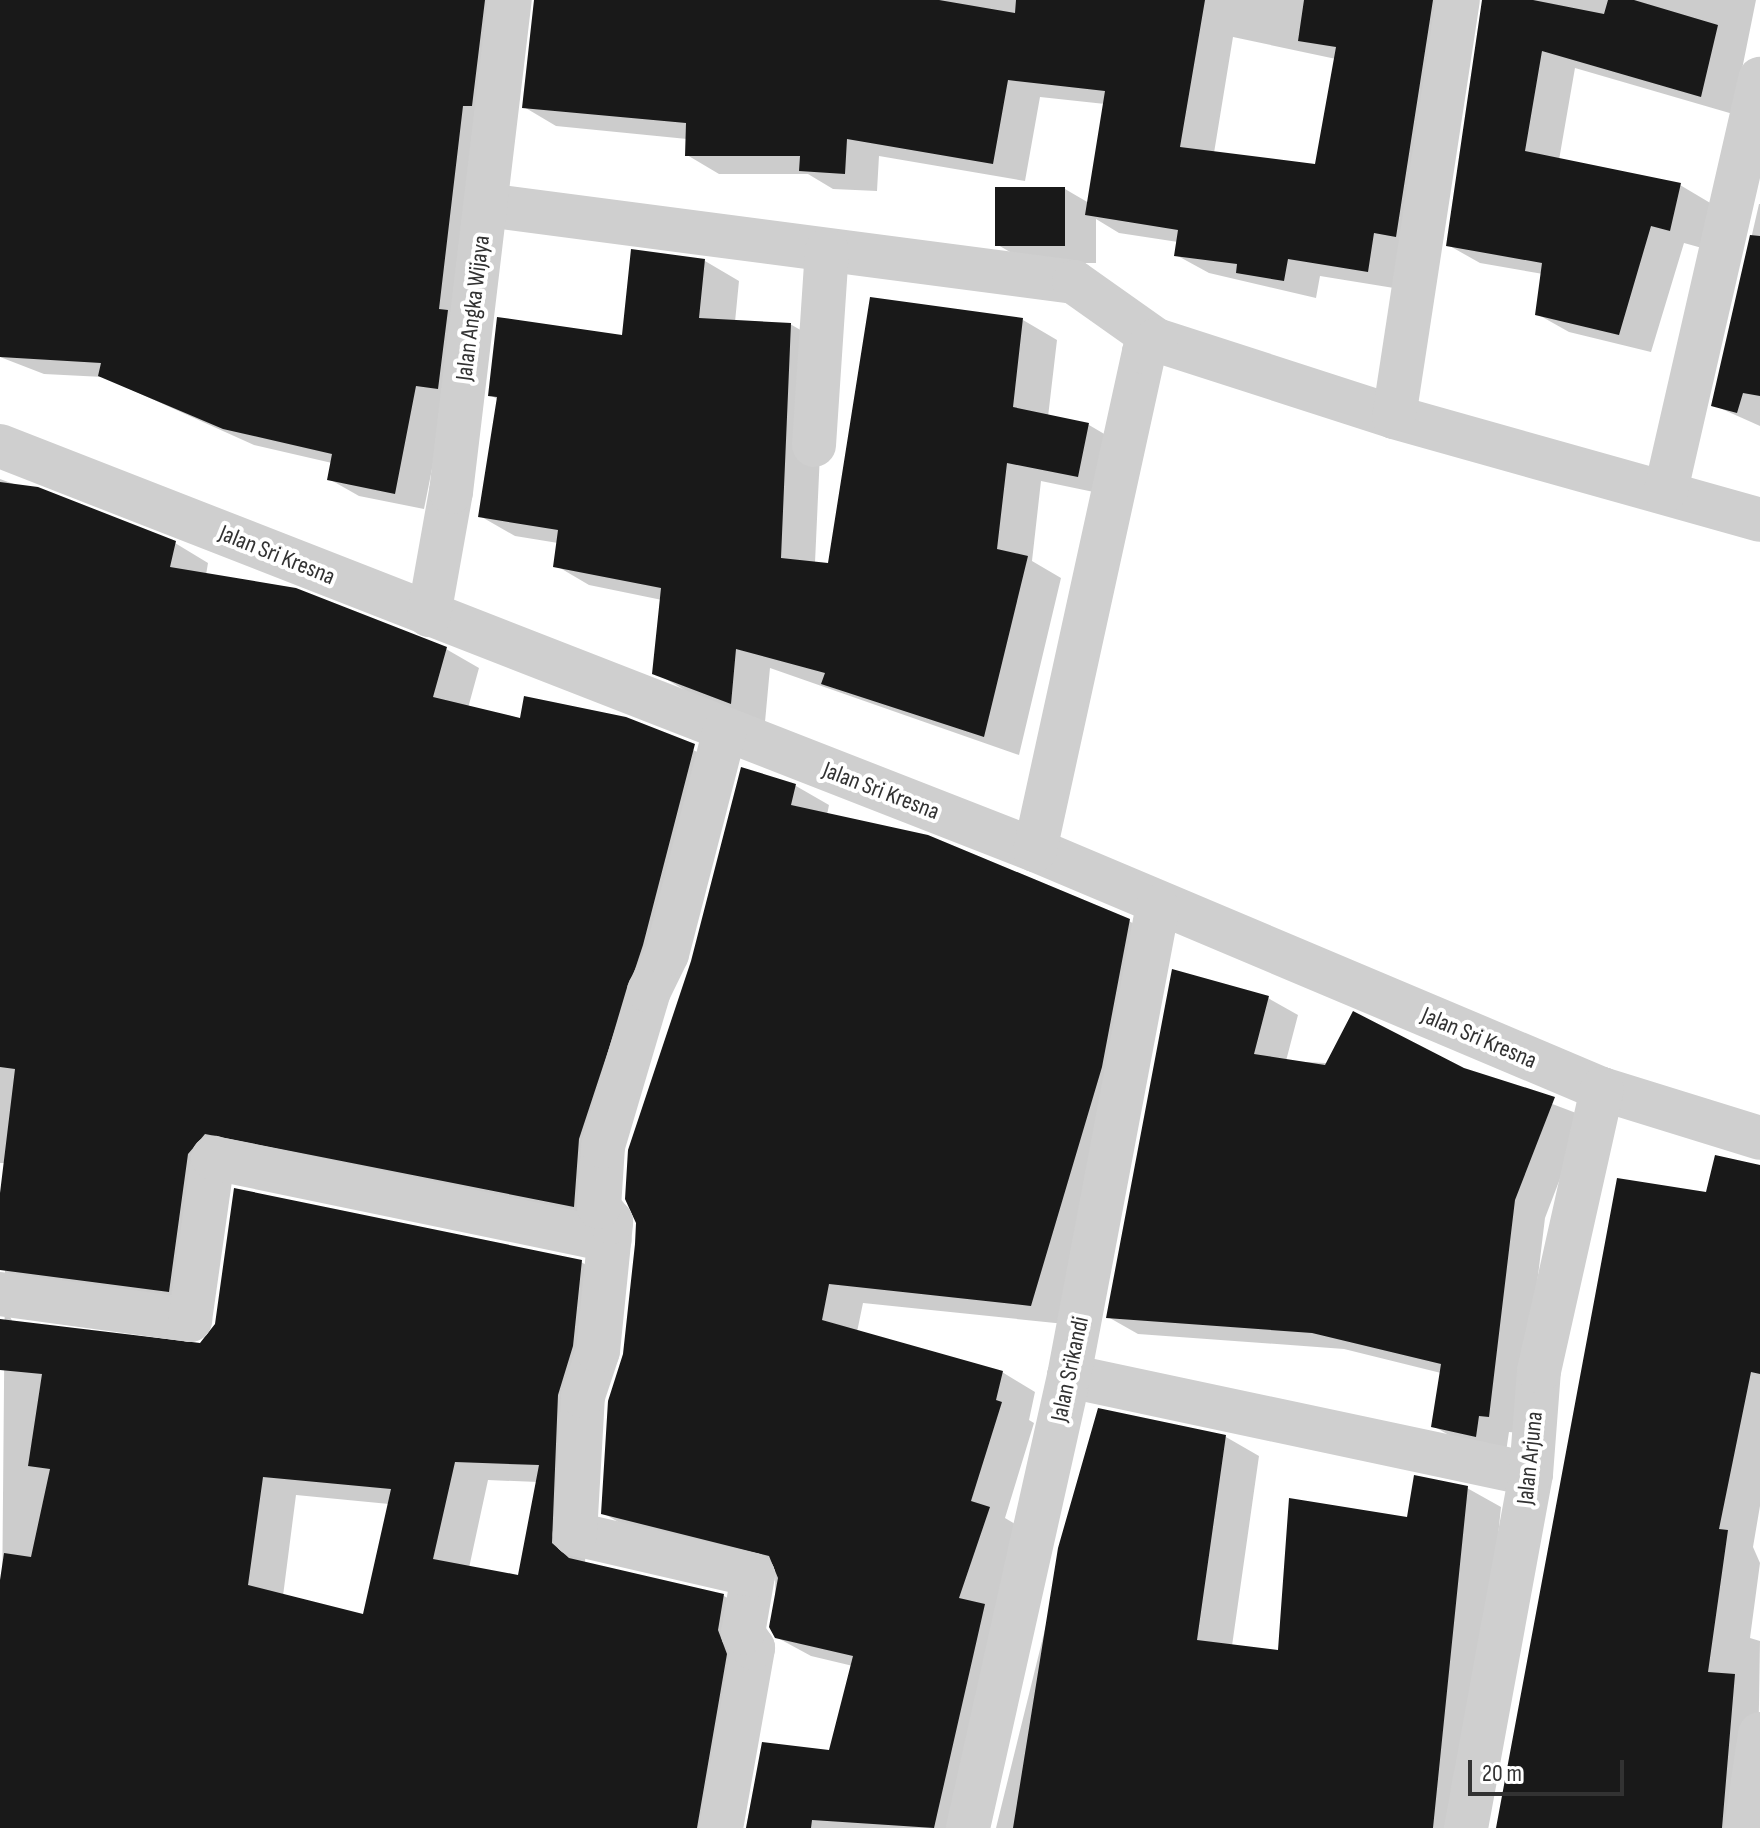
<!DOCTYPE html>
<style>
body{margin:0}
#map{position:relative;width:1760px;height:1828px;overflow:hidden;background:#fff;font-family:"Sofia Sans Condensed",sans-serif}
div>[style]{position:absolute}
.shadow>*{inset:0;background:#0003}
.building>*{inset:0;background:#191919;transform-origin:0 0}
.minor>*{height:44px;margin:-22px;padding:0 22px;transform-origin:22px;border-radius:22px;background:#cfcfcf}
span{translate:-50% -50%;white-space:nowrap;text-align:center;line-height:1.15;-webkit-text-stroke:8px #fff;paint-order:stroke}
.street-label{font-size:24px;color:#323232}
.scale{position:absolute;left:1468px;top:1760px;width:156px;height:36px;box-sizing:border-box;border:4px solid #323232;border-top:0;padding-left:10px;font-size:24px;line-height:28px;white-space:nowrap;color:#323232;-webkit-text-stroke:6px #fff;paint-order:stroke}
</style>
<div id="map">
<div class="shadow">
<div style="clip-path:polygon(0 0,526px 0,424px 509px,359px 496px,329px 479px,332px 463px,254px 445px,103px 377px,44px 374px,0 357px)"></div>
<div style="clip-path:polygon(evenodd,536px 0,1476px 0,1400px 289px,1320px 276px,1316px 298px,1209px 273px,1176px 255px,1178px 242px,1119px 233px,1096px 219px,1096px 263px,1029px 263px,998px 245px,1065px 189px,1089px 203px,1105px 104px,1040px 97px,1025px 181px,879px 156px,877px 191px,833px 189px,808px 174px,719px 174px,687px 155px,687px 139px,556px 126px,524px 107px,536px 0,1233px 37px,1336px 59px,1317px 167px,1214px 153px,1233px 37px)"></div>
<div style="clip-path:polygon(1484px 0,1756px 0,1733px 114px,1575px 68px,1559px 160px,1680px 185px,1712px 204px,1702px 248px,1684px 243px,1651px 352px,1569px 332px,1537px 314px,1543px 274px,1480px 263px,1448px 245px)"></div>
<div style="clip-path:polygon(1759px 204px,1760px 204px,1760px 426px,1713px 405px)"></div>
<div style="clip-path:polygon(705px 261px,739px 281px,735px 322px,790px 324px,825px 344px,815px 563px,830px 565px,1023px 320px,1057px 340px,1048px 417px,1089px 425px,1123px 445px,1113px 496px,1041px 481px,1032px 561px,1061px 578px,1019px 755px,770px 668px,765px 722px,688px 692px,654px 672px,662px 600px,589px 585px,555px 565px,558px 543px,515px 536px,480px 516px,499px 400px,490px 395px,624px 337px)"></div>
<div style="clip-path:polygon(evenodd,0 479px,175px 543px,208px 563px,206px 575px,446px 649px,479px 668px,468px 708px,521px 721px,625px 719px,728px 766px,612px 1159px,608px 1225px,221px 1174px,202px 1310px,8px 1312px,13px 1323px,200px 1345px,581px 1262px,615px 1281px,591px 1414px,585px 1564px,724px 1596px,757px 1615px,732px 1828px,0 1828px,6px 1163px,0 1163px,0 479px,488px 1480px,538px 1482px,520px 1577px,469px 1568px,488px 1480px,0 479px,296px 1495px,389px 1504px,364px 1617px,283px 1596px,296px 1495px)"></div>
<div style="clip-path:polygon(743px 769px,796px 786px,829px 805px,827px 815px,1129px 921px,1163px 941px,1065px 1324px,863px 1303px,857px 1332px,1002px 1372px,1035px 1392px,1029px 1420px,1034px 1423px,1005px 1518px,1022px 1528px,980px 1828px,746px 1828px,763px 1744px,831px 1753px,853px 1666px,811px 1656px,776px 1637px,775px 1567px,637px 1533px,603px 1513px,693px 961px)"></div>
<div style="clip-path:polygon(1268px 998px,1298px 1015px,1286px 1061px,1463px 1070px,1584px 1116px,1545px 1218px,1519px 1433px,1509px 1432px,1506px 1452px,1463px 1443px,1433px 1426px,1441px 1373px,1344px 1349px,1138px 1334px,1108px 1317px)"></div>
<div style="clip-path:polygon(1760px 1167px,1760px 1506px,1753px 1547px,1760px 1563px,1750px 1638px,1760px 1641px,1757px 1828px,1497px 1828px,1708px 1194px)"></div>
<div style="clip-path:polygon(1099px 1410px,1226px 1437px,1259px 1456px,1232px 1646px,1280px 1652px,1409px 1519px,1467px 1488px,1501px 1507px,1469px 1828px,996px 1828px)"></div>
</div>
<div class="building">
<div style="clip-path:polygon(0 0,485px 0,472px 106px,463px 106px,439px 309px,448px 310px,438px 389px,416px 386px,395px 494px,327px 480px,332px 454px,223px 429px,98px 376px,101px 363px,0 357px)"></div>
<div style="clip-path:polygon(534px 0,939px 0,1015px 13px,1016px 0,1205px 0,1180px 147px,1315px 164px,1336px 47px,1298px 41px,1304px 0,1433px 0,1396px 237px,1374px 233px,1368px 272px,1288px 259px,1284px 281px,1236px 273px,1237px 264px,1174px 256px,1178px 230px,1085px 215px,1105px 91px,1008px 80px,993px 164px,847px 139px,845px 174px,799px 171px,800px 156px,685px 156px,686px 123px,522px 108px)"></div>
<div style="clip-path:polygon(1482px 0,1533px 0,1604px 14px,1608px 0,1634px 0,1718px 25px,1701px 97px,1542px 51px,1525px 151px,1681px 183px,1670px 231px,1651px 226px,1619px 335px,1535px 315px,1542px 263px,1446px 246px)"></div>
<div style="left:1065px;top:187px;width:59px;height:70px;rotate:90deg"></div>
<div style="clip-path:polygon(1750px 235px,1760px 236px,1760px 396px,1743px 393px,1737px 413px,1711px 406px)"></div>
<div style="clip-path:polygon(631px 249px,705px 259px,699px 318px,791px 323px,781px 558px,828px 563px,870px 297px,1023px 318px,1013px 407px,1089px 423px,1078px 477px,1007px 463px,997px 549px,1028px 556px,984px 737px,821px 684px,825px 673px,736px 649px,731px 704px,652px 674px,661px 588px,553px 567px,558px 530px,478px 517px,497px 397px,488px 396px,497px 317px,622px 335px)"></div>
<div style="clip-path:polygon(0 482px,38px 487px,176px 541px,170px 567px,296px 588px,447px 647px,433px 697px,520px 718px,524px 696px,626px 717px,695px 744px,643px 945px,579px 1139px,574px 1207px,205px 1134px,188px 1154px,169px 1292px,0 1270px,0 1193px,15px 1069px,0 1067px)"></div>
<div style="clip-path:polygon(741px 767px,796px 784px,791px 805px,928px 835px,1130px 919px,1102px 1067px,1031px 1306px,829px 1284px,822px 1320px,1003px 1371px,996px 1400px,1002px 1402px,971px 1501px,990px 1507px,959px 1598px,985px 1604px,934px 1828px,812px 1820px,811px 1828px,746px 1828px,762px 1742px,829px 1750px,853px 1656px,775px 1638px,769px 1627px,778px 1578px,769px 1556px,601px 1514px,608px 1401px,623px 1354px,635px 1244px,636px 1223px,625px 1199px,628px 1150px,691px 961px)"></div>
<div style="clip-path:polygon(1172px 969px,1269px 996px,1254px 1054px,1325px 1065px,1353px 1011px,1464px 1068px,1555px 1097px,1515px 1200px,1489px 1417px,1479px 1416px,1476px 1437px,1431px 1427px,1441px 1364px,1312px 1333px,1106px 1318px)"></div>
<div style="clip-path:polygon(1715px 1155px,1760px 1165px,1760px 1374px,1751px 1372px,1719px 1529px,1728px 1530px,1708px 1672px,1735px 1674px,1722px 1828px,1496px 1828px,1617px 1178px,1706px 1192px)"></div>
<div style="clip-path:polygon(evenodd,234px 1188px,582px 1260px,573px 1346px,558px 1395px,552px 1543px,569px 1558px,724px 1594px,718px 1630px,727px 1654px,697px 1828px,0 1828px,0 1580px,4px 1553px,31px 1557px,50px 1469px,28px 1466px,42px 1374px,0 1370px,0 1319px,200px 1343px,215px 1324px,234px 1188px,455px 1462px,539px 1465px,518px 1575px,433px 1559px,455px 1462px,234px 1188px,263px 1477px,391px 1489px,363px 1614px,248px 1585px,263px 1477px)"></div>
<div style="clip-path:polygon(1098px 1408px,1226px 1435px,1197px 1640px,1278px 1650px,1289px 1498px,1407px 1517px,1414px 1475px,1468px 1486px,1433px 1828px,1013px 1828px,1058px 1548px)"></div>
</div>
<div class="minor">
<div style="left:486px;top:205px;width:593px;rotate:7.46deg"></div>
<div style="left:1074px;top:282px;width:100px;rotate:35.3deg"></div>
<div style="left:1156px;top:340px;width:250px;rotate:17.9deg"></div>
<div style="left:1394px;top:417px;width:380px;rotate:15.7deg"></div>
<div style="left:1394px;top:417px;width:422px;rotate:-81.3deg"></div>
<div style="left:814px;top:445px;width:195px;rotate:-86.2deg"></div>
<div style="left:0;top:446px;width:1111px;rotate:21.32deg"></div>
<div style="left:1035px;top:850px;width:615px;rotate:22.86deg"></div>
<div style="left:1602px;top:1089px;width:165px;rotate:17.2deg"></div>
<div style="left:1666px;top:490px;width:422px;rotate:-77.1deg"></div>
<div style="left:429px;top:615px;width:125px;rotate:-79.9deg"></div>
<div style="left:451px;top:492px;width:496px;rotate:-83.2deg"></div>
<div style="left:1035px;top:850px;width:510px;rotate:-77.65deg"></div>
<div style="left:1144px;top:352px;width:17px;rotate:-45deg"></div>
<div style="left:0;top:1294px;width:192px;rotate:7.8deg"></div>
<div style="left:190px;top:1320px;width:164px;rotate:-81.9deg"></div>
<div style="left:213px;top:1158px;width:405px;rotate:11.7deg"></div>
<div style="left:1069px;top:1376px;width:472px;rotate:12deg"></div>
<div style="left:721px;top:1828px;width:183px;rotate:-79.9deg"></div>
<div style="left:753px;top:1648px;width:18px;rotate:-124deg"></div>
<div style="left:743px;top:1633px;width:59px;rotate:-80.2deg"></div>
<div style="left:753px;top:1575px;width:183px;rotate:-167deg"></div>
<div style="left:575px;top:1534px;width:138px;rotate:-86.7deg"></div>
<div style="left:583px;top:1396px;width:47px;rotate:-71.6deg"></div>
<div style="left:598px;top:1351px;width:130px;rotate:-84.2deg"></div>
<div style="left:611px;top:1222px;width:19px;rotate:-129deg"></div>
<div style="left:599px;top:1207px;width:61px;rotate:-86.2deg"></div>
<div style="left:603px;top:1146px;width:162px;rotate:-73.5deg"></div>
<div style="left:649px;top:991px;width:41px;rotate:-64.1deg"></div>
<div style="left:667px;top:954px;width:231px;rotate:-75.5deg"></div>
<div style="left:968px;top:1828px;width:463px;rotate:-77.4deg"></div>
<div style="left:1069px;top:1376px;width:477px;rotate:-79.3deg"></div>
<div style="left:1466px;top:1828px;width:360px;rotate:-79.6deg"></div>
<div style="left:1531px;top:1474px;width:103px;rotate:-85.6deg"></div>
<div style="left:1539px;top:1371px;width:289px;rotate:-77.4deg"></div>
<div style="left:1746px;top:1828px;width:95px;rotate:-81.5deg"></div>
</div>
<div class="street-label">
<span style="left:473px;top:308px;rotate:-83deg">Jalan Angka Wijaya</span>
<span style="left:277px;top:555px;rotate:22deg">Jalan Sri Kresna</span>
<span style="left:881px;top:791px;rotate:21deg">Jalan Sri Kresna</span>
<span style="left:1479px;top:1038px;rotate:23deg">Jalan Sri Kresna</span>
<span style="left:1070px;top:1369px;rotate:-78deg">Jalan Srikandi</span>
<span style="left:1530px;top:1458px;rotate:-84deg">Jalan Arjuna</span>
</div>
<div class="scale">20 m</div>
</div>
